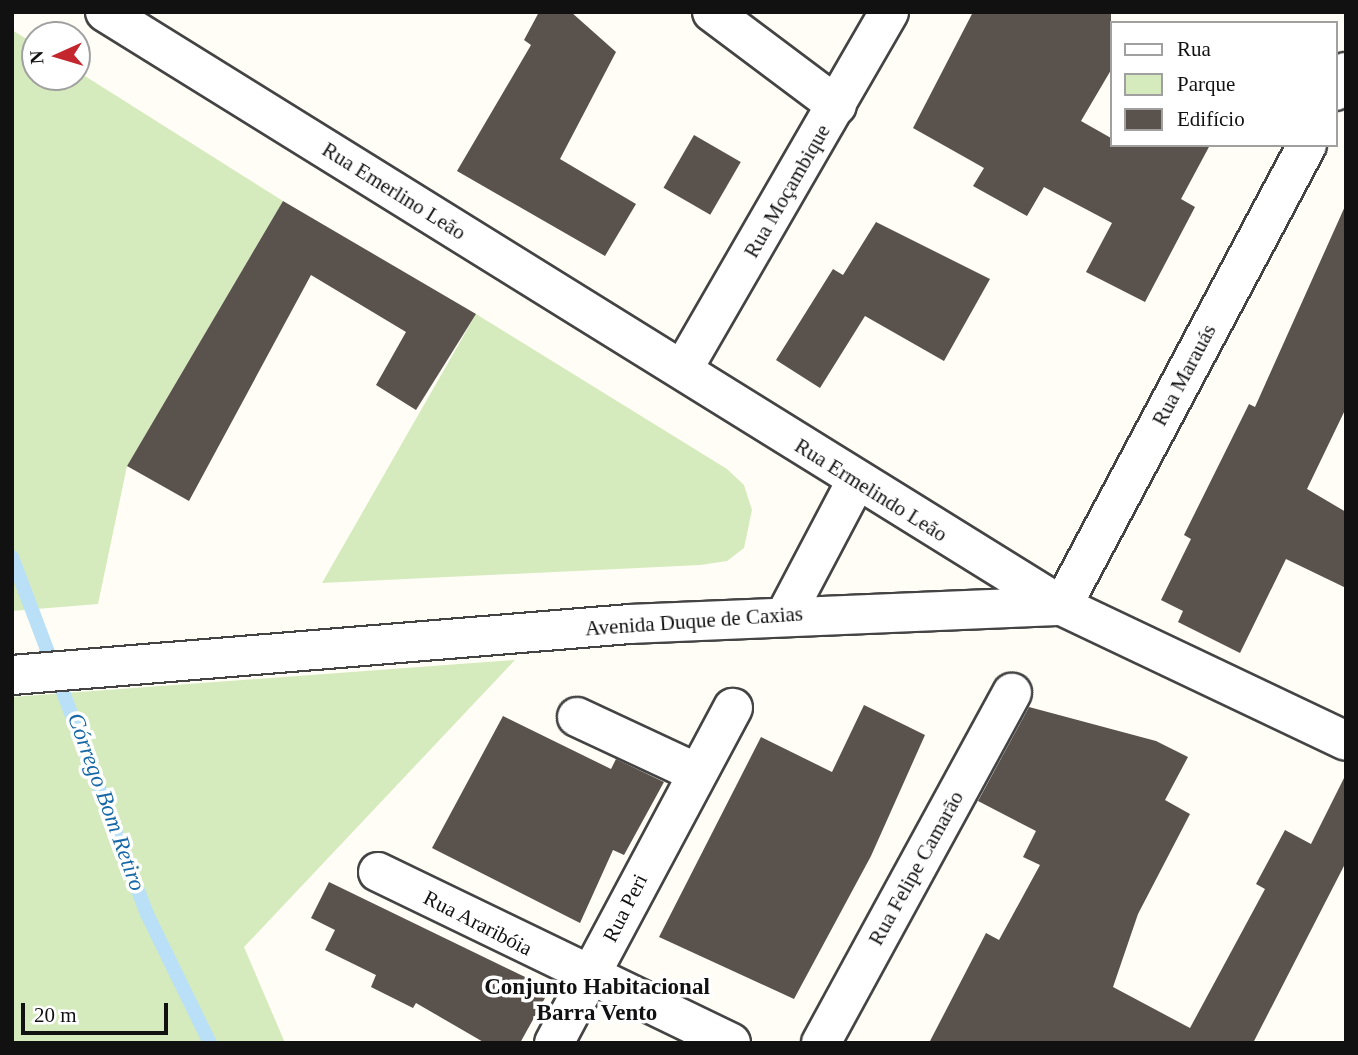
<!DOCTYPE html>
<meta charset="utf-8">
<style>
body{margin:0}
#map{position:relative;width:1358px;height:1055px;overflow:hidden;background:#fffdf5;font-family:"Times New Roman",serif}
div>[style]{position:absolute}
.green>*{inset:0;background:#d5ebbd}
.stream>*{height:14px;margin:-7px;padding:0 7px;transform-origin:7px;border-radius:7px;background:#b9e0f7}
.building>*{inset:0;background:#5a524d;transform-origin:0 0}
.roads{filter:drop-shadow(2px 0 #444) drop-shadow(-2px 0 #444) drop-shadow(0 2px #444) drop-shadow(0 -2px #444)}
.minor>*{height:38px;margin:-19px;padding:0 19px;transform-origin:19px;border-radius:19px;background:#fff}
.tertiary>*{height:38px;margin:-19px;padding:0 19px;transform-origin:19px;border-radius:19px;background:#fff}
span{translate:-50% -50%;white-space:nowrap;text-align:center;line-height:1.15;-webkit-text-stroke:7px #fff;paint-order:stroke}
.street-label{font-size:21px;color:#111}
.water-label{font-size:23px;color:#1768a6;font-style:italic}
.neighbourhood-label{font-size:23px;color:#111;font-weight:700}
.frame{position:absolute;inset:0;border:14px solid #111;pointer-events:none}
.legend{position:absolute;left:1110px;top:21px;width:228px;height:126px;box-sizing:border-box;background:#fff;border:2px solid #a0a0a0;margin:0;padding:9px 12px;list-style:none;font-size:21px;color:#111}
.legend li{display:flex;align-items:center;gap:14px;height:35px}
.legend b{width:35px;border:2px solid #a0a0a0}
.north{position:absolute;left:21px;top:21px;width:70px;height:70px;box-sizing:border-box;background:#fff;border:2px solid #a0a0a0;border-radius:50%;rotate:266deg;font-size:19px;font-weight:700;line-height:28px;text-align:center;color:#111}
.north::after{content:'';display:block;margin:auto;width:24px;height:32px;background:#c4262e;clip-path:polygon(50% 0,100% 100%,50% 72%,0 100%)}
.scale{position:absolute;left:21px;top:1003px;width:147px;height:32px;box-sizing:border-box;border:4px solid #111;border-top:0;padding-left:9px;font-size:21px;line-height:24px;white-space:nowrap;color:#111;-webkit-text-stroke:5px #fff;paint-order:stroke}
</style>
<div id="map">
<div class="green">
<div style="clip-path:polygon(12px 30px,35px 44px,35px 77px,77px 77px,77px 71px,283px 201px,127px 466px,98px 604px,12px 611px)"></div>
<div style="clip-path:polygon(476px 314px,727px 469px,744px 485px,752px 510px,744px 548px,727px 561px,700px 565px,322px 583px)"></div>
<div style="clip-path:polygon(515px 660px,244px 947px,285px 1043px,12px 1043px,12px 697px)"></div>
</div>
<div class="stream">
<div style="left:12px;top:557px;width:382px;rotate:69.3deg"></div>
<div style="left:147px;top:914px;width:144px;rotate:64deg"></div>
</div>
<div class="building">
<div style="clip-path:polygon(539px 12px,571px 12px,616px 52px,560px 159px,636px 204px,605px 256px,457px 171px,531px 45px,524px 40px)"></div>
<div style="clip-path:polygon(973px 12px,1111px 12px,1111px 70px,1081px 121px,1111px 138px,1111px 145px,1210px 145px,1181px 199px,1195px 207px,1145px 302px,1086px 272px,1112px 223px,1044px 187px,1027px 216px,973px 186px,984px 168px,913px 128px)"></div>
<div style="left:694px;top:135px;width:54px;height:61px;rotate:30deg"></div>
<div style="clip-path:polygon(283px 201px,476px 314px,416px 410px,376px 385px,406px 332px,311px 275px,189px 501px,127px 466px)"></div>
<div style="clip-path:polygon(1346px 204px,1346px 408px,1307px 489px,1346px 512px,1346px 588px,1286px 559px,1240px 653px,1178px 622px,1183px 611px,1161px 600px,1191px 539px,1184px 535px,1249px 404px,1255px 407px)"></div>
<div style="clip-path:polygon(876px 222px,990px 279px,944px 361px,865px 316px,820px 388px,776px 360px,833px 269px,843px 275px)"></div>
<div style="clip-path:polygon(864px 705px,925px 735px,871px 856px,794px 999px,659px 937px,761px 737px,832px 772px)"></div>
<div style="clip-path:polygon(1029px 707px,1156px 741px,1188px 757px,1165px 800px,1190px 814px,1138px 914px,1113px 987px,1190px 1028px,1265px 889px,1256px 884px,1285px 830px,1311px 844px,1346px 774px,1346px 862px,1253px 1043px,929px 1043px,986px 933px,999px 940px,1040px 865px,1023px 857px,1036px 831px,978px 801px)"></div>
<div style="clip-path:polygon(503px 716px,611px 769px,616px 759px,664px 782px,624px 855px,613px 850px,580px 923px,432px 848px)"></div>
<div style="clip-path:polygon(329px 882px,550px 989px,520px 1043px,485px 1043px,416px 1003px,413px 1008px,371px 987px,376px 975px,325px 950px,335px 930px,311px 918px)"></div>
</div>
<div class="roads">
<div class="minor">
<div style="left:1335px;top:91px;width:22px;rotate:-60deg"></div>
<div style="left:1062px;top:606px;width:522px;rotate:-62.01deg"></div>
<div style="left:786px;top:614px;width:148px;rotate:-62.2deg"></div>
<div style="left:577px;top:717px;width:130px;rotate:25deg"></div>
<div style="left:378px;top:872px;width:392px;rotate:25.8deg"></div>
<div style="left:554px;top:1043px;width:380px;rotate:-61.9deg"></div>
<div style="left:821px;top:1043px;width:399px;rotate:-61.4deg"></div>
</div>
<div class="tertiary">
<div style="left:105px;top:12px;width:1126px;rotate:31.83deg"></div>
<div style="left:1062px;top:606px;width:314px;rotate:25.4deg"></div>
<div style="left:712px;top:12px;width:156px;rotate:36.9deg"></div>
<div style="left:683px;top:369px;width:412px;rotate:-60deg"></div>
<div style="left:12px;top:675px;width:620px;rotate:-4.72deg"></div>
<div style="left:630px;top:624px;width:432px;rotate:-2.4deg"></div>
</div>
</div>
<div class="street-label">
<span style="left:394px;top:191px;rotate:32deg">Rua Emerlino Leão</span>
<span style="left:787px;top:191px;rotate:-60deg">Rua Moçambique</span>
<span style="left:1184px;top:375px;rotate:-62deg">Rua Marauás</span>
<span style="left:871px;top:490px;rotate:32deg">Rua Ermelindo Leão</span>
<span style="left:694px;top:621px;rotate:-4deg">Avenida Duque de Caxias</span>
<span style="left:916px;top:868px;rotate:-61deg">Rua Felipe Camarão</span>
<span style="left:625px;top:908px;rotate:-63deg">Rua Peri</span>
<span style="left:478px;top:923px;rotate:27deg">Rua Araribóia</span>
</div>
<div class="water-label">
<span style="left:106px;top:802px;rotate:70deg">Córrego Bom Retiro</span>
</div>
<div class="neighbourhood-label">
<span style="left:597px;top:1000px">Conjunto Habitacional<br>Barra Vento</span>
</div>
<div class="frame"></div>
<ul class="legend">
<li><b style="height:9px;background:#fff"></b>Rua</li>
<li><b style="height:19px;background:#d5ebbd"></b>Parque</li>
<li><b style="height:19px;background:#5a524d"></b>Edifício</li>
</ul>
<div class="north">N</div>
<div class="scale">20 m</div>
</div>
